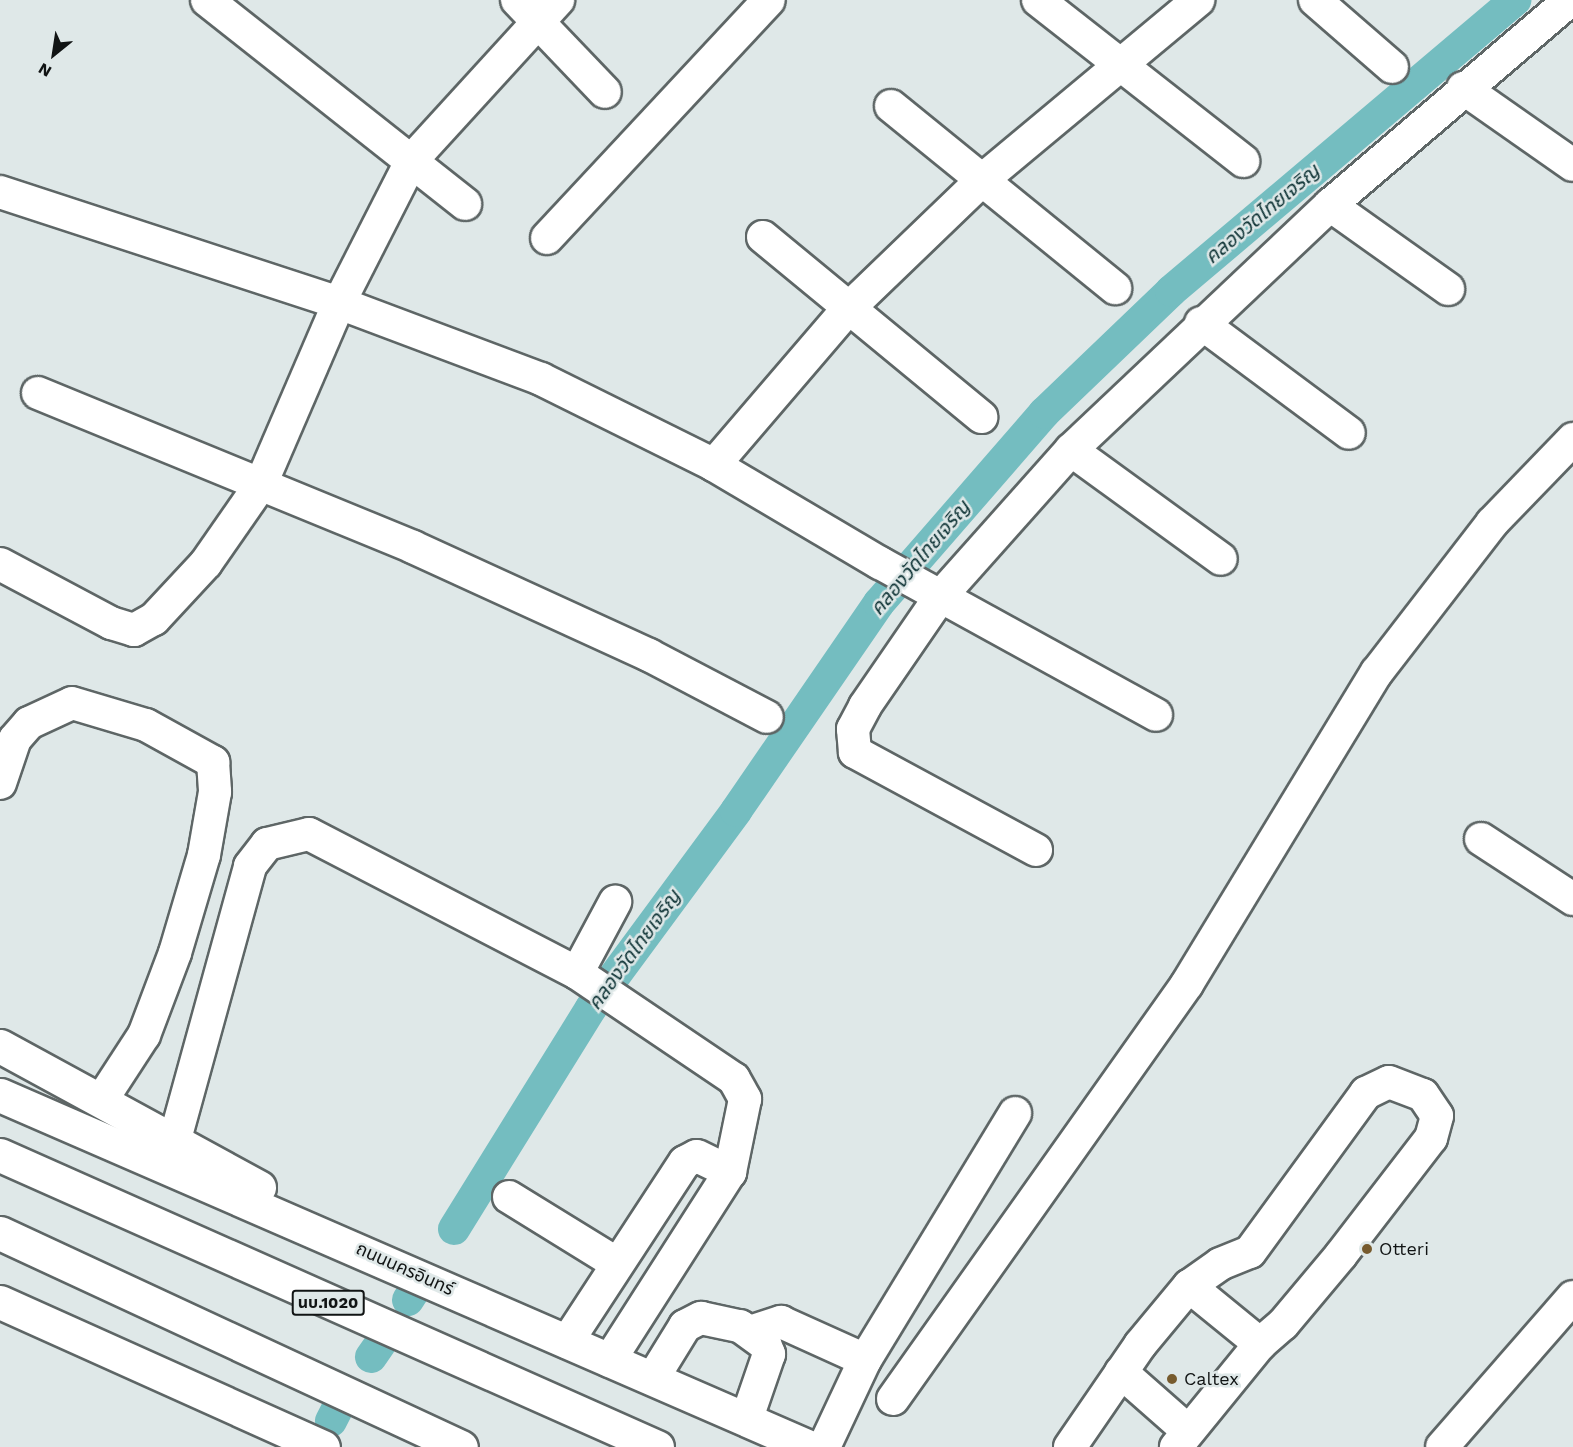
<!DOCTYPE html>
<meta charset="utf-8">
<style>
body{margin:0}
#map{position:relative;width:1573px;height:1447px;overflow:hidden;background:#dfe8e8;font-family:"Work Sans","Noto Sans Thai",sans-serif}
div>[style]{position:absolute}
.canal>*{height:32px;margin:-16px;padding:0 16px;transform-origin:16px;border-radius:16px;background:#74bdc0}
.roads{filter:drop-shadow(2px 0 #5e6666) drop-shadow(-2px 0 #5e6666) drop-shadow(0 2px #5e6666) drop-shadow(0 -2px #5e6666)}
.minor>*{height:32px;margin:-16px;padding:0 16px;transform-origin:16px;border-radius:16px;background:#fff}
.major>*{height:33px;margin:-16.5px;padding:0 16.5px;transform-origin:16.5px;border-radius:16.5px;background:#fff}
.dots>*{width:16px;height:16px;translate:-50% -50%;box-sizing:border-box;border:3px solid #dfe8e8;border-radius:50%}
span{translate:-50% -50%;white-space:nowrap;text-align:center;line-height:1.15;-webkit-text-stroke:5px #dfe8e8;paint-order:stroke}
.shield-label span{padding:2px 4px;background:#dfe8e8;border:2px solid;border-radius:4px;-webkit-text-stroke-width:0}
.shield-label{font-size:16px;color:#111414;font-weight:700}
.poi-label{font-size:18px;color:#111414}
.left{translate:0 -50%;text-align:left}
.street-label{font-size:18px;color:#111414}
.water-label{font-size:20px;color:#0d3234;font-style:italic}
.north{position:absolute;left:24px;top:24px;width:60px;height:60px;-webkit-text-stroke:4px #dfe8e8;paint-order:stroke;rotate:210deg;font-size:16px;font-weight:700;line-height:24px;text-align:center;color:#111414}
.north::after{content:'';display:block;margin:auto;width:21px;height:27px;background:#111414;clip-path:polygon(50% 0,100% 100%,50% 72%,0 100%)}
</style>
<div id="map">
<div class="canal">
<div style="left:454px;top:1229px;width:260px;rotate:-58.2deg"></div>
<div style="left:591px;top:1008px;width:245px;rotate:-53.6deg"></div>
<div style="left:736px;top:811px;width:252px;rotate:-55.5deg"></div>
<div style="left:879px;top:603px;width:252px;rotate:-49deg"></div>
<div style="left:1044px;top:413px;width:176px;rotate:-43.8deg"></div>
<div style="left:1171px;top:291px;width:451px;rotate:-40.2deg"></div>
<div style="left:408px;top:1300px;width:17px;rotate:-57deg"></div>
<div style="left:371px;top:1357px;width:16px;rotate:-55deg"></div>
<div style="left:331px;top:1421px;width:13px;rotate:-63deg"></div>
</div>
<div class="roads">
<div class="minor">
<div style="left:207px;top:0;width:329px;rotate:38.3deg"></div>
<div style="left:517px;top:0;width:127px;rotate:46.3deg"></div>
<div style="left:1038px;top:0;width:261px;rotate:38.1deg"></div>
<div style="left:1315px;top:0;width:102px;rotate:41deg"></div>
<div style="left:1463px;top:88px;width:134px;rotate:35deg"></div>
<div style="left:891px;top:106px;width:289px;rotate:39.1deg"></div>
<div style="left:0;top:192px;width:357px;rotate:18.1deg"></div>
<div style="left:339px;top:303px;width:216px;rotate:20.6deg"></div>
<div style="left:541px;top:379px;width:193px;rotate:26.4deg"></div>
<div style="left:714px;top:465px;width:193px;rotate:30.6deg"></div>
<div style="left:880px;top:563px;width:315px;rotate:28.8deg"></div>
<div style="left:1330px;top:205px;width:145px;rotate:35.4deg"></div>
<div style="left:763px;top:237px;width:283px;rotate:39.5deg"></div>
<div style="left:547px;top:238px;width:325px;rotate:-47deg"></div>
<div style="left:1201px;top:323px;width:184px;rotate:36.6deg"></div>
<div style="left:38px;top:393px;width:405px;rotate:22.3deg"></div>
<div style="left:413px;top:547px;width:260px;rotate:24.6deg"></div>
<div style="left:649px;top:655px;width:133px;rotate:27.7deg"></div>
<div style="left:1071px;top:450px;width:185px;rotate:36deg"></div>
<div style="left:714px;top:465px;width:204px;rotate:-49.4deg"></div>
<div style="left:847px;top:310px;width:186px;rotate:-43.9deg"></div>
<div style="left:981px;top:181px;width:283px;rotate:-39.8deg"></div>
<div style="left:0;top:564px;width:126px;rotate:28deg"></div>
<div style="left:111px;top:623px;width:24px;rotate:17deg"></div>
<div style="left:134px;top:630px;width:23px;rotate:-29deg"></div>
<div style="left:154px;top:619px;width:76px;rotate:-47.1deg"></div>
<div style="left:206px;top:563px;width:96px;rotate:-55.2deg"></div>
<div style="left:261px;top:484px;width:197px;rotate:-66.7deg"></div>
<div style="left:339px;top:303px;width:161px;rotate:-63deg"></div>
<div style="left:412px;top:160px;width:217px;rotate:-47.6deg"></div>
<div style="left:0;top:783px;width:46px;rotate:-71.2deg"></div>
<div style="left:15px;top:739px;width:21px;rotate:-49deg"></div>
<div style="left:29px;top:723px;width:47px;rotate:-24.9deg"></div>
<div style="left:72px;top:703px;width:77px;rotate:16.6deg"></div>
<div style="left:146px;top:725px;width:77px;rotate:28.9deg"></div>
<div style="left:213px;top:762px;width:30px;rotate:86deg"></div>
<div style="left:215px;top:792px;width:64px;rotate:99.9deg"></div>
<div style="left:204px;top:855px;width:102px;rotate:106.5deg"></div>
<div style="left:175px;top:953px;width:88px;rotate:110.7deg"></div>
<div style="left:144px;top:1035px;width:75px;rotate:123.1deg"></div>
<div style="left:1481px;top:839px;width:110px;rotate:33.1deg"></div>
<div style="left:1036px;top:850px;width:206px;rotate:-151.6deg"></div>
<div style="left:855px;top:752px;width:23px;rotate:-95deg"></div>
<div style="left:853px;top:729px;width:26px;rotate:-62deg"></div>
<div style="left:865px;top:706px;width:132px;rotate:-55.5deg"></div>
<div style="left:940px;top:597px;width:197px;rotate:-48.3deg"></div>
<div style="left:1071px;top:450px;width:357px;rotate:-43.4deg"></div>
<div style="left:1330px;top:205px;width:316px;rotate:-40.5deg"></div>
<div style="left:577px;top:973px;width:189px;rotate:34deg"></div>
<div style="left:734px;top:1079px;width:23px;rotate:61deg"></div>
<div style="left:745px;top:1099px;width:75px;rotate:101.6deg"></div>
<div style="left:730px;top:1172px;width:224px;rotate:122.6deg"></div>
<div style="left:175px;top:1139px;width:283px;rotate:-74.6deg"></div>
<div style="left:250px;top:866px;width:28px;rotate:-52deg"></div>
<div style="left:267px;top:844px;width:43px;rotate:-13.4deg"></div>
<div style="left:309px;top:834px;width:302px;rotate:27.4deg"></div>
<div style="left:577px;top:973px;width:81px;rotate:-61.8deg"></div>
<div style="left:509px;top:1197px;width:126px;rotate:31.7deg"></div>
<div style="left:1189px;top:1286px;width:38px;rotate:-35deg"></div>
<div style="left:1220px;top:1264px;width:32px;rotate:-22deg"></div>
<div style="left:1250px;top:1252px;width:197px;rotate:-53.9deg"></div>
<div style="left:1366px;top:1093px;width:25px;rotate:-26deg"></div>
<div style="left:1389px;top:1082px;width:36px;rotate:21deg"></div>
<div style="left:1423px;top:1095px;width:25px;rotate:56deg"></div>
<div style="left:1437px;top:1116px;width:23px;rotate:105deg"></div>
<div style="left:1431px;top:1138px;width:148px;rotate:127.6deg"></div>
<div style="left:1341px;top:1255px;width:90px;rotate:130deg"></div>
<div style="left:1283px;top:1324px;width:30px;rotate:139deg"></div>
<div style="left:750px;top:1332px;width:33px;rotate:-18deg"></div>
<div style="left:781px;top:1322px;width:92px;rotate:24.3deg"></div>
<div style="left:567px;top:1342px;width:215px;rotate:-56.8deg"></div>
<div style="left:685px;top:1162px;width:13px;rotate:-27deg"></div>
<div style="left:697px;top:1156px;width:37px;rotate:26deg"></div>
<div style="left:1121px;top:1372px;width:89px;rotate:41.4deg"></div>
<div style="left:653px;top:1378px;width:61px;rotate:-58.4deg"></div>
<div style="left:685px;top:1326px;width:18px;rotate:-27deg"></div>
<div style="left:701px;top:1318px;width:40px;rotate:12deg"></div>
<div style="left:740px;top:1326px;width:31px;rotate:36deg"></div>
<div style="left:765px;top:1344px;width:11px;rotate:68deg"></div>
<div style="left:769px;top:1354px;width:68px;rotate:109deg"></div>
<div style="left:893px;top:1399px;width:509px;rotate:-54.68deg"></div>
<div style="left:1187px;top:984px;width:365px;rotate:-58.7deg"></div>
<div style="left:1377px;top:672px;width:188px;rotate:-52.3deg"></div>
<div style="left:1492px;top:523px;width:117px;rotate:-46deg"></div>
<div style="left:824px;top:1447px;width:96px;rotate:-64.8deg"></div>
<div style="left:865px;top:1360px;width:289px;rotate:-58.7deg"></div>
<div style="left:1070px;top:1447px;width:124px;rotate:-55.5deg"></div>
<div style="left:1140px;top:1345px;width:77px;rotate:-50.3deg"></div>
<div style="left:1189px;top:1286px;width:92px;rotate:39.2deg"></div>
<div style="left:1260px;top:1344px;width:133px;rotate:129.2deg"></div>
<div style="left:1442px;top:1447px;width:199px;rotate:-48.9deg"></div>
</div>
<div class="major">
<div style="left:0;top:1046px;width:295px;rotate:28.6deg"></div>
<div style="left:0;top:1095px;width:882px;rotate:23.51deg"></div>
<div style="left:0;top:1155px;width:719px;rotate:23.96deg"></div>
<div style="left:0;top:1233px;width:508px;rotate:24.9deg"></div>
<div style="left:0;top:1302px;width:354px;rotate:24.2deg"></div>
</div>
</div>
<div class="dots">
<div style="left:1367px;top:1249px;background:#775b2e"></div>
<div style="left:1172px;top:1379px;background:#775b2e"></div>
</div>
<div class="shield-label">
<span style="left:328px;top:1303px">นบ.1020</span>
</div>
<div class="poi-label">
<span class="left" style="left:1379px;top:1249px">Otteri</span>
<span class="left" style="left:1184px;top:1379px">Caltex</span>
</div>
<div class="street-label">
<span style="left:405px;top:1269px;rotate:24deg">ถนนนครอินทร์</span>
</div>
<div class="water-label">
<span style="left:1262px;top:214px;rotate:-40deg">คลองวัดไทยเจริญ</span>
<span style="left:920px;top:558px;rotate:-50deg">คลองวัดไทยเจริญ</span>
<span style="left:634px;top:950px;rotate:-54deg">คลองวัดไทยเจริญ</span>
</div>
<div class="north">N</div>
</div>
